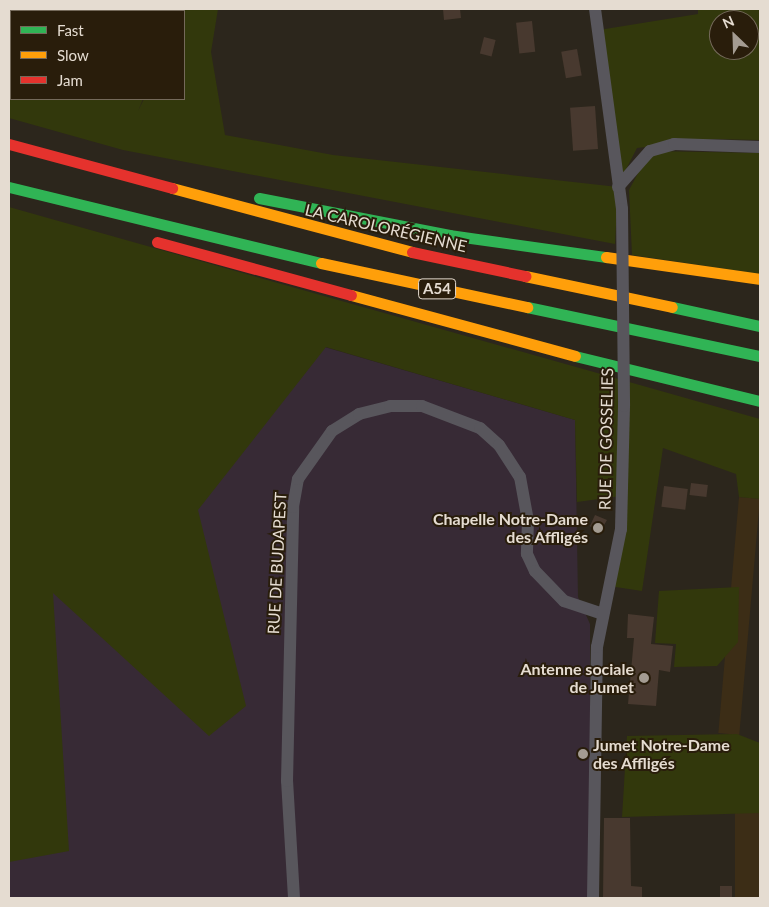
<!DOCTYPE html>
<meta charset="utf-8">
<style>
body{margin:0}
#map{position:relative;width:769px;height:907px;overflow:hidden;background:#2c261c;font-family:Lato,sans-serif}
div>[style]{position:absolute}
.built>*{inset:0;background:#3c2d16;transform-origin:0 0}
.industrial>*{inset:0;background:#372a35}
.education>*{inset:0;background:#392c20}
.green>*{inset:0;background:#32380c}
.building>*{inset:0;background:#48392f;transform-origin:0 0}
.street>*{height:12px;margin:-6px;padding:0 6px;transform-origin:6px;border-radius:6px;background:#58565c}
.fast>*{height:11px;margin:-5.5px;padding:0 5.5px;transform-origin:5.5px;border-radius:5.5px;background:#30b455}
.slow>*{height:11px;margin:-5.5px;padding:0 5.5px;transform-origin:5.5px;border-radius:5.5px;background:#ff9f0a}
.jam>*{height:11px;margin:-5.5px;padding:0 5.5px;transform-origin:5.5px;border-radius:5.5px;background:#e5322d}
.street-bridge>*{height:12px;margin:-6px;padding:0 6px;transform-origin:6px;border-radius:6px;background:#58565c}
.dots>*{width:14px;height:14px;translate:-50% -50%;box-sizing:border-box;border:2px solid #291d0b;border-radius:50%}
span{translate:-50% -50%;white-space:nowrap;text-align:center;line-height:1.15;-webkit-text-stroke:4px #291d0b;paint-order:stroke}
.shield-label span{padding:1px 4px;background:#291d0b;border:1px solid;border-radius:4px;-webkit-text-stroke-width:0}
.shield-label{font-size:15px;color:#e5dcd1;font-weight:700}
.street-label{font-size:16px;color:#e5dcd1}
.poi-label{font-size:16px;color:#e5dcd1;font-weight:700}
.right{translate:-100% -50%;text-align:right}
.left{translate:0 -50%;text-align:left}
.frame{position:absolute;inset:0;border:10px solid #e5dcd1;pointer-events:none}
.legend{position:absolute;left:10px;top:10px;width:175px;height:90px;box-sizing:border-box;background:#291d0b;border:1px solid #74695a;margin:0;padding:6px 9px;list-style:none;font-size:15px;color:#e5dcd1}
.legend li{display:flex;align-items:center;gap:10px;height:25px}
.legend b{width:25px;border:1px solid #74695a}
.north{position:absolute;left:709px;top:10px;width:50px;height:50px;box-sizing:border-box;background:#291d0b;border:1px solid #74695a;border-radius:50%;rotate:336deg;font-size:14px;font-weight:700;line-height:20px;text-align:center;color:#e5dcd1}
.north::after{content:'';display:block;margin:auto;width:18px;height:22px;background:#a49c92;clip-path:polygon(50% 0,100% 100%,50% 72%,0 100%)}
</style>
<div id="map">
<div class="built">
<div style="left:739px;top:497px;width:21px;height:237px;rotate:5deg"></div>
<div style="left:735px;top:813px;width:25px;height:85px"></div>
</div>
<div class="industrial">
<div style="clip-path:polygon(9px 255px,575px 420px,578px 597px,590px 624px,590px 898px,9px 898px)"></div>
</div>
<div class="education">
<div style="clip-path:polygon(9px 9px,106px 9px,11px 11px,11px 66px)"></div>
</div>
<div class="green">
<div style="clip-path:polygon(180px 9px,218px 9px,211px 52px,225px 135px,333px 155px,618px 187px,615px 244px,123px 150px,9px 118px,9px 65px,11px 99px,143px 99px,138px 111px,144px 99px,184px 99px)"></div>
<div style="clip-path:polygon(evenodd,698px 9px,760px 9px,760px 140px,714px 139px,637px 148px,621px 179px,599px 30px,698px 14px,698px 9px,719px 20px,749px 20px,749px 50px,719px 50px,719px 20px)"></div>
<div style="clip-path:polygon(650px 151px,760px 153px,760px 274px,632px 255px,629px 190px)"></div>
<div style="clip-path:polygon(9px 207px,760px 419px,760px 499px,739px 497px,736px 474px,663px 448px,642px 591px,609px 586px,621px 496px,577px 502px,575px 420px,326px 347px,198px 510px,246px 706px,209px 736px,53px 593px,69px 851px,9px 862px)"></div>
<div style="clip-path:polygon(739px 587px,738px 642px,717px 666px,674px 667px,676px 644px,655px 643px,659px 591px)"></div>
<div style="clip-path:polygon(737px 734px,760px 743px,760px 813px,622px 817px,627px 736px)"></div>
</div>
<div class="building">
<div style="clip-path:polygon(443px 9px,460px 9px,461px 18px,444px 20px)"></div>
<div style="left:532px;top:21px;width:31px;height:16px;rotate:84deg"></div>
<div style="left:484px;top:37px;width:12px;height:17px;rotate:14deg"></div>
<div style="left:577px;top:49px;width:27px;height:16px;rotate:80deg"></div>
<div style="left:595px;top:106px;width:43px;height:25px;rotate:86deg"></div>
<div style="left:691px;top:483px;width:17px;height:12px;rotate:7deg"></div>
<div style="left:664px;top:486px;width:24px;height:21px;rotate:7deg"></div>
<div style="clip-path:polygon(595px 515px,607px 520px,598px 535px,590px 526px)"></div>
<div style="clip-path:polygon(628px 614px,654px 617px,651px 644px,673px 646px,670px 672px,659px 670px,656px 706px,628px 704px,634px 638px,627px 638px)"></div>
<div style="clip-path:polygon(604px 818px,630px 818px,631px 886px,642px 887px,642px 898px,603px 898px)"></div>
<div style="left:720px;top:886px;width:12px;height:12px"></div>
</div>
<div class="street">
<div style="left:595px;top:9px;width:202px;rotate:82.3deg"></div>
<div style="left:618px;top:187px;width:48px;rotate:-48.4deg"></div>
<div style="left:650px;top:151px;width:25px;rotate:-16deg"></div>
<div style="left:674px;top:144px;width:86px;rotate:2deg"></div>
<div style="left:294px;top:898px;width:117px;rotate:-93.4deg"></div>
<div style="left:287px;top:781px;width:274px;rotate:-88.7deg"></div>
<div style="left:293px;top:507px;width:28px;rotate:-80deg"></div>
<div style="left:298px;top:479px;width:59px;rotate:-54.7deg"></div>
<div style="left:332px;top:431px;width:32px;rotate:-32deg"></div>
<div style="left:359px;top:414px;width:32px;rotate:-14deg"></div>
<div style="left:390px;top:406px;width:32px"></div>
<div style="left:422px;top:406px;width:62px;rotate:20.8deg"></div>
<div style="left:480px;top:428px;width:25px;rotate:42deg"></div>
<div style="left:499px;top:445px;width:38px;rotate:57deg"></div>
<div style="left:520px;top:477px;width:45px;rotate:79.7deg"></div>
<div style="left:528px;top:521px;width:33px;rotate:92deg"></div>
<div style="left:527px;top:554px;width:19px;rotate:65deg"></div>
<div style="left:535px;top:571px;width:42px;rotate:46deg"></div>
<div style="left:564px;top:601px;width:41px;rotate:18.4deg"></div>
<div style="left:593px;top:898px;width:251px;rotate:-89.1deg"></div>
<div style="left:597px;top:647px;width:120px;rotate:-78.5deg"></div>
<div style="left:621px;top:529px;width:123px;rotate:-88.6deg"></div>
</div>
<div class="fast">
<div style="left:9px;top:187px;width:321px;rotate:13.7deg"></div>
<div style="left:259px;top:198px;width:194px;rotate:11deg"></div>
<div style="left:449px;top:235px;width:159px;rotate:8deg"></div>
<div style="left:527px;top:307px;width:238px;rotate:11.9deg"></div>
<div style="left:672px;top:307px;width:90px;rotate:12.2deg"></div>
<div style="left:575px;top:356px;width:190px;rotate:13.7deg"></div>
</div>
<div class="slow">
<div style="left:172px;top:188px;width:248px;rotate:14.9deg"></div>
<div style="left:606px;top:257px;width:156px;rotate:8.1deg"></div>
<div style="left:321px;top:263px;width:211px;rotate:12.1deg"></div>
<div style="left:525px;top:276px;width:150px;rotate:11.9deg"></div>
<div style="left:351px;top:295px;width:232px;rotate:15.2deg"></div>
</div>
<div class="jam">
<div style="left:9px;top:144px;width:169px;rotate:15.1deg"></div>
<div style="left:157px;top:242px;width:201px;rotate:15.3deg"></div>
<div style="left:412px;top:252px;width:116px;rotate:12deg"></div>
</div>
<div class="street-bridge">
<div style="left:622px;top:209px;width:197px;rotate:89.4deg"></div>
</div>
<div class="dots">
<div style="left:598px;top:528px;background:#a49c92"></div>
<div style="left:644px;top:678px;background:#a49c92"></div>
<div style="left:583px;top:754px;background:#a49c92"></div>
</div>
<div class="shield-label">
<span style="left:437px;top:289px">A54</span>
</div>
<div class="street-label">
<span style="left:386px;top:228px;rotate:13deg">LA CAROLORÉGIENNE</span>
<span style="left:606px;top:439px;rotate:-89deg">RUE DE GOSSELIES</span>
<span style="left:277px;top:563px;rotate:-87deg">RUE DE BUDAPEST</span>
</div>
<div class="poi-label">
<span class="right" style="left:588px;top:528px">Chapelle Notre-Dame<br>des Affligés</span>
<span class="right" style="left:634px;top:678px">Antenne sociale<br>de Jumet</span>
<span class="left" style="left:593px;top:754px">Jumet Notre-Dame<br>des Affligés</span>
</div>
<div class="frame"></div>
<ul class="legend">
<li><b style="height:6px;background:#30b455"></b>Fast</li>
<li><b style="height:6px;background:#ff9f0a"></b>Slow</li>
<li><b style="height:6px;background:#e5322d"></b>Jam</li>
</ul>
<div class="north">N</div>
</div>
